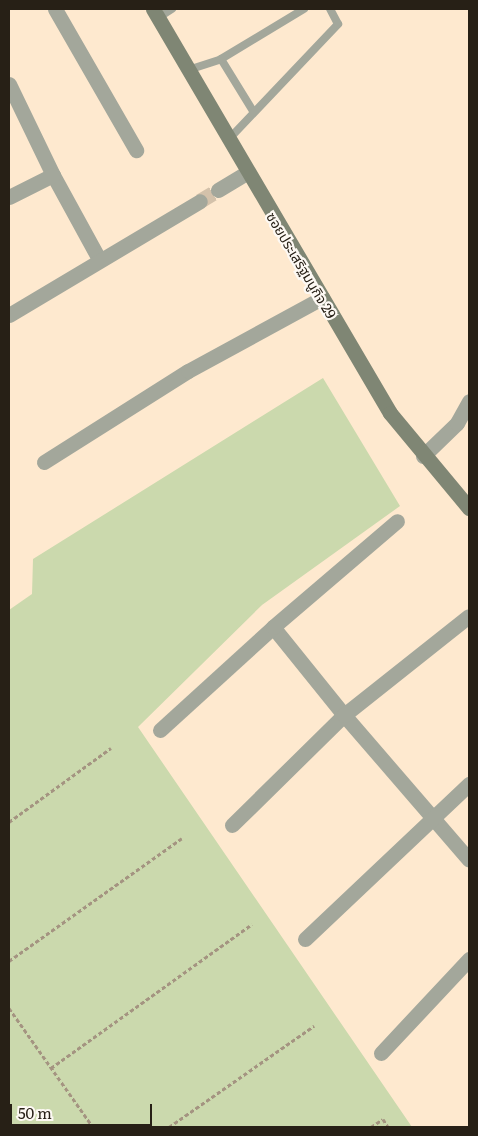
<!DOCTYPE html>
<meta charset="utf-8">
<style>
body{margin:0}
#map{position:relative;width:478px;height:1136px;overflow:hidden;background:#fee9cf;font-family:Literata,"Noto Sans Thai",serif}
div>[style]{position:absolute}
.green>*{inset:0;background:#cbd9ad}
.street-tunnel>*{height:15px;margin-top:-7.5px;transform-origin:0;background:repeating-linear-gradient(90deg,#d3c1aa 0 15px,transparent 0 23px)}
.path>*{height:3px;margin-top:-1.5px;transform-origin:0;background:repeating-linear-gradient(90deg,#a49481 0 4px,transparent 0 6.5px)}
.lane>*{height:8px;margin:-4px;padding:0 4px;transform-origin:4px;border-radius:4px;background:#a3a79b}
.street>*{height:15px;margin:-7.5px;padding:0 7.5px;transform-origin:7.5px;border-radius:7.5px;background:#a3a79b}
.secondary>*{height:15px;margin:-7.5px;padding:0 7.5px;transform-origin:7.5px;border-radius:7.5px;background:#7f8674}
span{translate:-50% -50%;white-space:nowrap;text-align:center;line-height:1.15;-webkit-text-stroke:4.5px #fdf9f4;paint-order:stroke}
.street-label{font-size:14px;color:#272016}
.frame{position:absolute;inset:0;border:10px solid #272016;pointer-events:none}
.scale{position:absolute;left:10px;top:1104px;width:142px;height:22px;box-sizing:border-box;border:2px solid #272016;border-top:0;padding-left:6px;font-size:15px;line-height:18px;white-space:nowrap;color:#272016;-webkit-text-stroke:4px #fdf9f4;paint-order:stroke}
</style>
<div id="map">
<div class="green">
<div style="clip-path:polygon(323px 378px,400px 506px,262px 605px,138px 727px,412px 1127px,9px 1127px,9px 610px,32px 594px,33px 559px)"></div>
</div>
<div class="street-tunnel">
<div style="left:200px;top:201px;width:21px;rotate:-31deg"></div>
</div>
<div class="path">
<div style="left:9px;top:822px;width:126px;rotate:-36deg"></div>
<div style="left:9px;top:961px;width:212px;rotate:-35.4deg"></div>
<div style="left:9px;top:1008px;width:146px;rotate:54.8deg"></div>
<div style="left:51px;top:1068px;width:247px;rotate:-35.6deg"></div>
<div style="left:169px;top:1127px;width:177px;rotate:-34.9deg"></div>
<div style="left:371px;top:1127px;width:14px;rotate:-34deg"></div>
<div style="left:383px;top:1119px;width:9px;rotate:58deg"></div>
</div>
<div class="lane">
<div style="left:158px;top:18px;width:17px;rotate:-33deg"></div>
<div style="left:221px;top:59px;width:61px;rotate:58.4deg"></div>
<div style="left:188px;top:70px;width:35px;rotate:-18deg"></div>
<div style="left:221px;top:59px;width:97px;rotate:-31.1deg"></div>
<div style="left:228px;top:140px;width:160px;rotate:-46.5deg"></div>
<div style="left:338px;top:24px;width:17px;rotate:-118deg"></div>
</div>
<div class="street">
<div style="left:55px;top:9px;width:163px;rotate:60.1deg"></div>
<div style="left:9px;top:84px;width:101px;rotate:64.2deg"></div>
<div style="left:53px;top:175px;width:96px;rotate:61.3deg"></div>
<div style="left:218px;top:190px;width:33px;rotate:-31deg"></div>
<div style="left:9px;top:197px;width:49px;rotate:-26.6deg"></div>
<div style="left:9px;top:315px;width:222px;rotate:-30.8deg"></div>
<div style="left:423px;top:456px;width:47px;rotate:-44.1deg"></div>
<div style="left:457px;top:423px;width:25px;rotate:-61deg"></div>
<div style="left:44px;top:462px;width:170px;rotate:-32.3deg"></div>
<div style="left:188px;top:371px;width:153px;rotate:-28.6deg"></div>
<div style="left:273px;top:627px;width:113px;rotate:51.1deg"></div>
<div style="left:344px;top:715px;width:191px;rotate:49.2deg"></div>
<div style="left:160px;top:730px;width:153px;rotate:-42.3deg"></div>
<div style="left:273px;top:627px;width:163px;rotate:-40.5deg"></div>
<div style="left:232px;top:825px;width:157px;rotate:-44.5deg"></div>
<div style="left:344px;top:715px;width:159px;rotate:-38.4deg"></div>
<div style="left:305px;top:939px;width:226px;rotate:-43.4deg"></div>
<div style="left:381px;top:1053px;width:129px;rotate:-46.9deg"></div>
</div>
<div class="secondary">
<div style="left:153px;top:9px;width:468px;rotate:59.6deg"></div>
<div style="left:390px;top:413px;width:124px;rotate:50.3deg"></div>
</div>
<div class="street-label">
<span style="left:302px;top:265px;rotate:59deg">ซอยประเสริฐมนูกิจ 29</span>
</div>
<div class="frame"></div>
<div class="scale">50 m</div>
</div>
